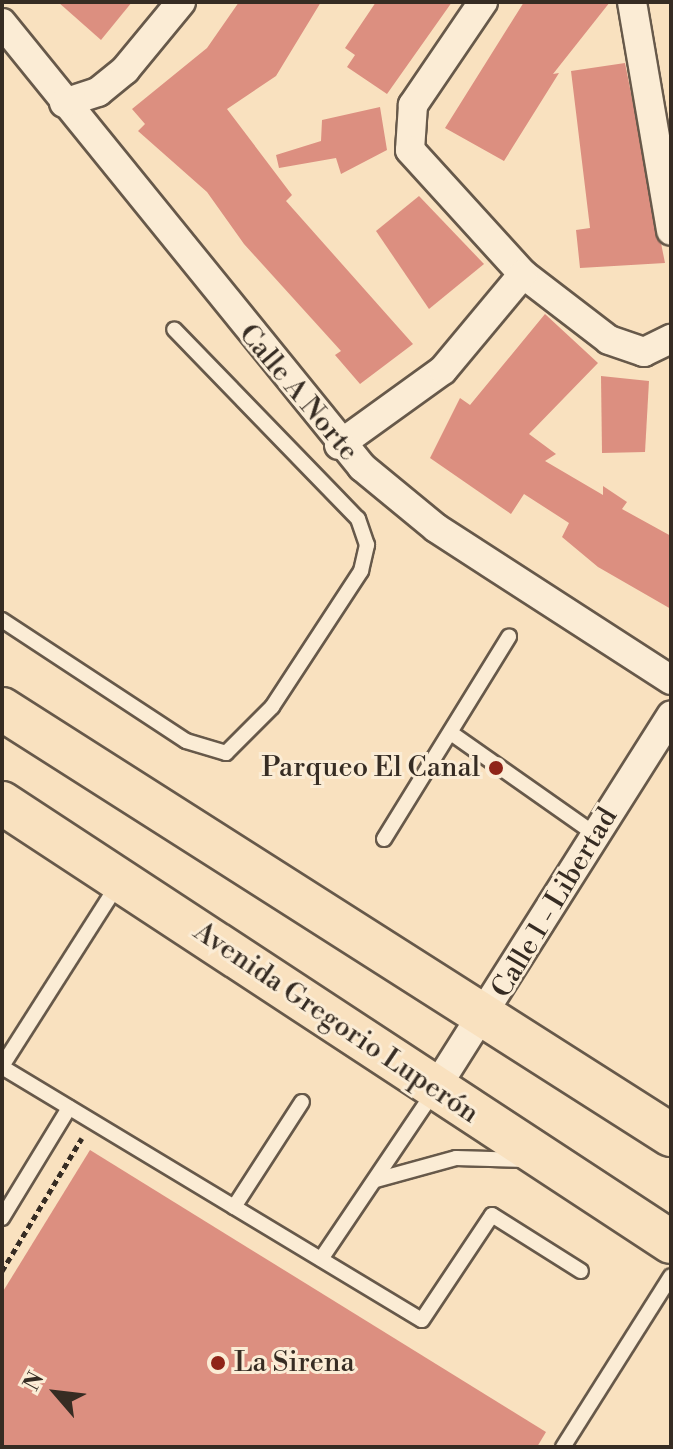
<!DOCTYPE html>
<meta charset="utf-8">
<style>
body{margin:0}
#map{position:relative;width:673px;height:1449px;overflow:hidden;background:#f9e1bf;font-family:"Libre Bodoni",serif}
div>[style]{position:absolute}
.building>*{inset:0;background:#dc8f80}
.path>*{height:5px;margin-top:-2.5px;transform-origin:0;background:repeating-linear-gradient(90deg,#362c23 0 6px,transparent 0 10px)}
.roads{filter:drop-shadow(2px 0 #67594a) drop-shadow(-2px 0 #67594a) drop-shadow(0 2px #67594a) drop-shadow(0 -2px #67594a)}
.lane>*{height:14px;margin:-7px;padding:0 7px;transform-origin:7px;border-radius:7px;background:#fbecd5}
.street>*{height:28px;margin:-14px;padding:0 14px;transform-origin:14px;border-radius:14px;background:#fbecd5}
.primary>*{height:42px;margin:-21px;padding:0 21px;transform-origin:21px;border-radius:21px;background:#f9e1bf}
.dots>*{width:22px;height:22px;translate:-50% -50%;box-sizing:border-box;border:4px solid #fbecd5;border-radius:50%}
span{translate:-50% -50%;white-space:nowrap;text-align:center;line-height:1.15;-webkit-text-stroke:6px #fbecd5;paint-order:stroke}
.street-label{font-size:28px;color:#362c23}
.poi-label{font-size:28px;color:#362c23}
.right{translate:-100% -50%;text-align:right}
.left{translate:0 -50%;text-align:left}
.frame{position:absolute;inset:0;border:4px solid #362c23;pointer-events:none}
.north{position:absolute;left:16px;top:1353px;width:80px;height:80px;-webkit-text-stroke:6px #fbecd5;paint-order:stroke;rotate:298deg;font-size:22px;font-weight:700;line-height:32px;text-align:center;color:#362c23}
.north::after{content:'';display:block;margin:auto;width:28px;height:36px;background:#362c23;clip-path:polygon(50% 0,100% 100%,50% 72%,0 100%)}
</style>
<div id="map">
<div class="building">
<div style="clip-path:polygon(58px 2px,132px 2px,101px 40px)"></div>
<div style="clip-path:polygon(239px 2px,321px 2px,276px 76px,227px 109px,292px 195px,286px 201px,413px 344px,360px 384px,335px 355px,341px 351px,244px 244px,207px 192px,138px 131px,145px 124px,132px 109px,207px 48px)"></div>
<div style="clip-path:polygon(376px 2px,452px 2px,387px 94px,347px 67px,355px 55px,345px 48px)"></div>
<div style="clip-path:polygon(524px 2px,610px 2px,553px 74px,559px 73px,504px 161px,445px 128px)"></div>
<div style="clip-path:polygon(625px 63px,665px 263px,580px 268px,576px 230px,590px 228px,571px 71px)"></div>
<div style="clip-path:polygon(380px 107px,387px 150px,341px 174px,336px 158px,279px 168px,276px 155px,321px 141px,322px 120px)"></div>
<div style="clip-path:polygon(419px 196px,484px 264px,429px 309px,376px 231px)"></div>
<div style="clip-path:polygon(545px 314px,598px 363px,529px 434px,556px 454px,545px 461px,603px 495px,603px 486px,627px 502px,622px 509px,671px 536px,671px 609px,598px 567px,562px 537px,569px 523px,524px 494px,511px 514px,430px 458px,460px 398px,470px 405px)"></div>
<div style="clip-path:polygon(601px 376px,649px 381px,645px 452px,602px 453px)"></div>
<div style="clip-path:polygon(90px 1150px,546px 1432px,537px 1447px,2px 1447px,2px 1293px)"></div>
</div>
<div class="path">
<div style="left:2px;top:1271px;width:155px;rotate:-59deg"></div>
</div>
<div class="roads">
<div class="lane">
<div style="left:2px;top:620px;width:220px;rotate:33.3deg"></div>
<div style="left:186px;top:741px;width:42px;rotate:16.7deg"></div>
<div style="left:226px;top:753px;width:65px;rotate:-45deg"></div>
<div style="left:272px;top:707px;width:163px;rotate:-56.8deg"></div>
<div style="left:361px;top:571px;width:27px;rotate:-77deg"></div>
<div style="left:367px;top:545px;width:28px;rotate:-109deg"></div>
<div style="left:358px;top:519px;width:264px;rotate:-134.1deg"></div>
<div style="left:451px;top:733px;width:177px;rotate:35.1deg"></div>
<div style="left:384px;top:839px;width:238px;rotate:-58.3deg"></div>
<div style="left:2px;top:1066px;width:216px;rotate:-57.5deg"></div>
<div style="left:2px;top:1067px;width:490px;rotate:31.1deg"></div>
<div style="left:422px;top:1320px;width:126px;rotate:-56.3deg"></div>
<div style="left:492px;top:1215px;width:105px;rotate:32.2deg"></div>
<div style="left:376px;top:1180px;width:83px;rotate:-15.4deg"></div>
<div style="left:456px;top:1158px;width:69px;rotate:1.7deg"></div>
<div style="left:234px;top:1207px;width:125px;rotate:-57.1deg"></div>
<div style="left:2px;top:1218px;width:129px;rotate:-58.7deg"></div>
<div style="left:321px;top:1259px;width:204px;rotate:-56deg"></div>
<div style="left:563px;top:1447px;width:202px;rotate:-57.7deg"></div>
</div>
<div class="street">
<div style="left:483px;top:2px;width:125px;rotate:124.2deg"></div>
<div style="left:413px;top:105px;width:45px;rotate:93.8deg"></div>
<div style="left:410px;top:150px;width:168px;rotate:47.7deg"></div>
<div style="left:523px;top:274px;width:108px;rotate:37.5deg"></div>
<div style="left:609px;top:340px;width:37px;rotate:19deg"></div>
<div style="left:644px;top:352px;width:30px;rotate:-26deg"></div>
<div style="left:632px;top:2px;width:232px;rotate:80.3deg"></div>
<div style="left:2px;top:23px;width:572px;rotate:50.96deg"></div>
<div style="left:362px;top:467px;width:96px;rotate:39.5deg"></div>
<div style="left:436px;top:528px;width:280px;rotate:32.9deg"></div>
<div style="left:64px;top:103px;width:36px;rotate:-18deg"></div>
<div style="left:98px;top:92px;width:35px;rotate:-39deg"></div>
<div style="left:125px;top:70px;width:88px;rotate:-50.5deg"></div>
<div style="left:339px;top:445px;width:128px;rotate:-35.8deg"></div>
<div style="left:443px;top:370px;width:125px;rotate:-50.2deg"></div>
<div style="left:435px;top:1089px;width:442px;rotate:-57.7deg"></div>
</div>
<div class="primary">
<div style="left:2px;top:709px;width:793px;rotate:32.49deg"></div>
<div style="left:2px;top:803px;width:800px;rotate:33.27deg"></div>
</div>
</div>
<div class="dots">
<div style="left:496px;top:768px;background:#8f2418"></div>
<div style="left:218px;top:1363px;background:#8f2418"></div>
</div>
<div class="street-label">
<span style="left:298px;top:393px;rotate:50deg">Calle A Norte</span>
<span style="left:555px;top:903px;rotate:-59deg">Calle 1 - Libertad</span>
<span style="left:336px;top:1023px;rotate:34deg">Avenida Gregorio Luperón</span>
</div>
<div class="poi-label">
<span class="right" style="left:480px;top:768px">Parqueo El Canal</span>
<span class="left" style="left:234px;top:1363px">La Sirena</span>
</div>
<div class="frame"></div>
<div class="north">N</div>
</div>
